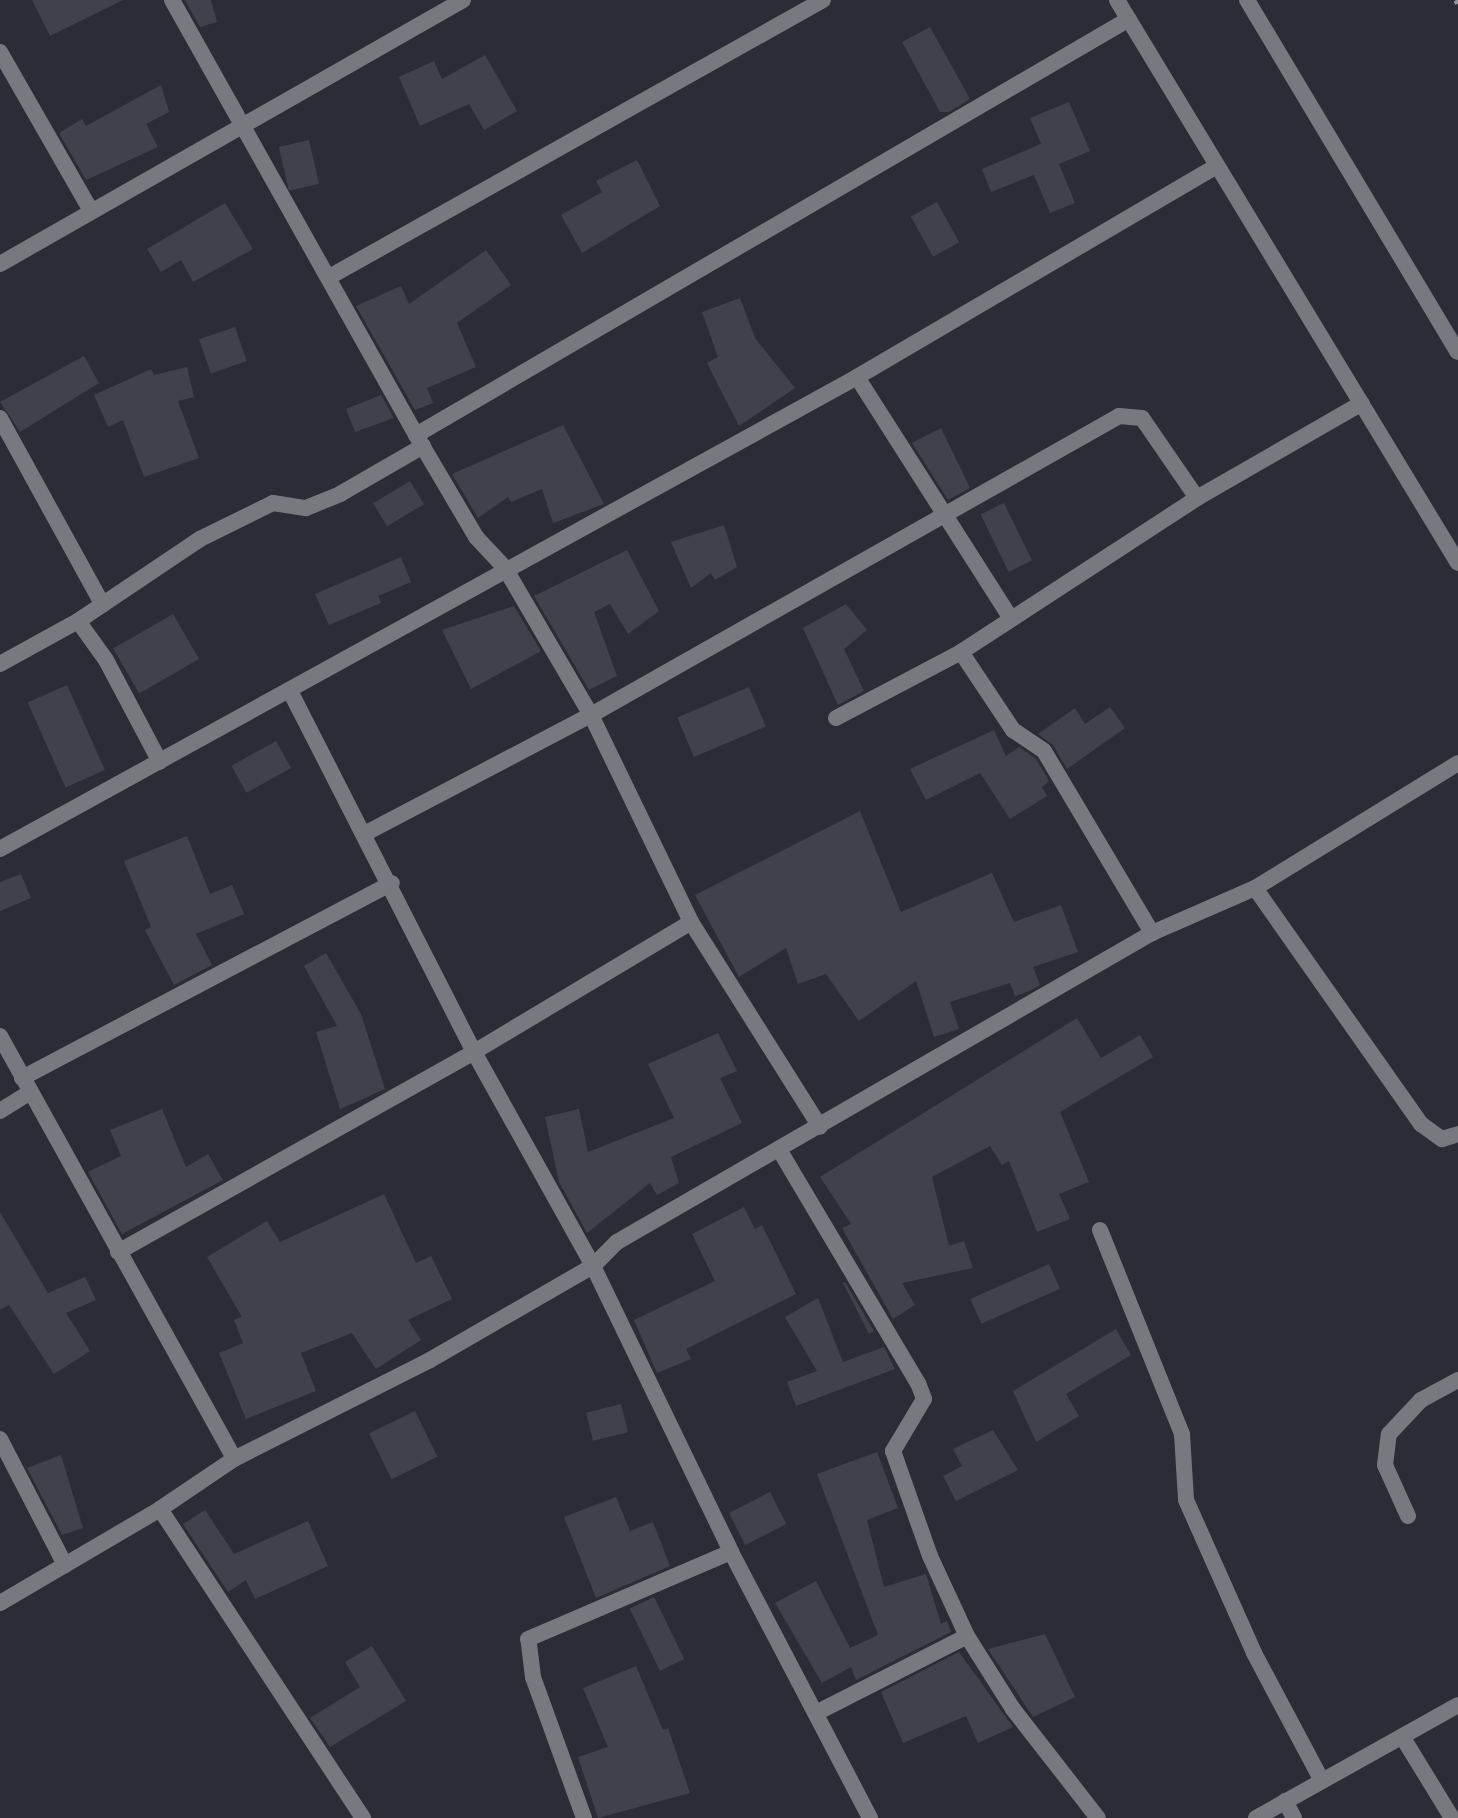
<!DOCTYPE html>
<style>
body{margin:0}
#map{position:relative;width:1458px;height:1818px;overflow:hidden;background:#2b2c35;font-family:Montserrat,sans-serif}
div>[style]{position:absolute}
.building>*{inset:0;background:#40424b;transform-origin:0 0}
.minor>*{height:16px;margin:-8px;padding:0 8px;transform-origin:8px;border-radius:8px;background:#78797e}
.tertiary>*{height:16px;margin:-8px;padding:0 8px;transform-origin:8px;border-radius:8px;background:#78797e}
.rail>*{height:6px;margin-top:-3px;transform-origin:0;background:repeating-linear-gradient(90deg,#93949b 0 10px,transparent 0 20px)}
span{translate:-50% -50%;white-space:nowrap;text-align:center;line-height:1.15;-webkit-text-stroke:7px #2b2c35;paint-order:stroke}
</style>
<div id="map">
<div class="building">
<div style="clip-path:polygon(32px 0,123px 0,50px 36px)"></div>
<div style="clip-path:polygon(185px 0,211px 0,217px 22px,200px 27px)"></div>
<div style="clip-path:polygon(930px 27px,970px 99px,949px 112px,940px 112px,902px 42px)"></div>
<div style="clip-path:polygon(485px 55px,517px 111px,484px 130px,469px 104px,420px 126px,399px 77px,434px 61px,442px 79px)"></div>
<div style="clip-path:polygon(161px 85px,169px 112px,146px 124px,158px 147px,86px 180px,59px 133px,82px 119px,86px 126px)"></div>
<div style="clip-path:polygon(1069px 102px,1090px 151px,1059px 164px,1075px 203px,1050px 213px,1034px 175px,991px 192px,982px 169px,1041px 144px,1030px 118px)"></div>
<div style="left:309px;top:140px;width:45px;height:31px;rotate:77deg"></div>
<div style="clip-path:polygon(637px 160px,660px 206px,582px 253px,561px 215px,602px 192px,596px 181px)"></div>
<div style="left:937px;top:202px;width:46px;height:30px;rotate:61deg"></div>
<div style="clip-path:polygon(225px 203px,253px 249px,193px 282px,181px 260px,161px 272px,147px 249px)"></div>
<div style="clip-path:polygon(486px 250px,511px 285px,457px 323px,476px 367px,427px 388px,433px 403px,415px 410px,356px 306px,401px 286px,409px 304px)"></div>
<div style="clip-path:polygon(740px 298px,755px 338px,795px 388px,739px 426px,707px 363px,718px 357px,702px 312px)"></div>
<div style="left:235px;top:327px;width:36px;height:38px;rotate:71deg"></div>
<div style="clip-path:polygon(84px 356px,99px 383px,20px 432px,0 402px)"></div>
<div style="clip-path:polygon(187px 367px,194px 397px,178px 401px,199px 458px,144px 477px,123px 420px,108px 427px,94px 395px,151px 369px,154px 375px)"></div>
<div style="clip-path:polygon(381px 395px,394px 418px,355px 432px,346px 409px)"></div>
<div style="clip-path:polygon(563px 425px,604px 504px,553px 523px,542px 489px,511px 502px,508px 497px,478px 518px,452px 474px)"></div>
<div style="clip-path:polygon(941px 428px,970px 488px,948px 500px,912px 443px)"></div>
<div style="left:410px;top:481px;width:27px;height:43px;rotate:59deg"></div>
<div style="left:1004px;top:503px;width:64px;height:26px;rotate:64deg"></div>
<div style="clip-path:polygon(724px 525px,737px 567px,715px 580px,711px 573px,691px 588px,671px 542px)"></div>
<div style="clip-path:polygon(627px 550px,659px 611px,628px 634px,610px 604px,594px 612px,617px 676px,589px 690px,534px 596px)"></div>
<div style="clip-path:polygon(401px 557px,411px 582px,378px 596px,381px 603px,329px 625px,315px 594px)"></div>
<div style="clip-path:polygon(846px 604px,867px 630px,844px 649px,864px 691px,838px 705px,803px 628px)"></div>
<div style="clip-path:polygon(514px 606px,541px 651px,471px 689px,442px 630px)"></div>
<div style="left:173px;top:614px;width:52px;height:69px;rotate:60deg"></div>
<div style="left:67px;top:685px;width:93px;height:43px;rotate:66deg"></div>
<div style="left:749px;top:687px;width:43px;height:78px;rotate:67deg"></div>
<div style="clip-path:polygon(1110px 707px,1125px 728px,1067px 769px,1053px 745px,1038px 734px,1075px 708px,1085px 724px)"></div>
<div style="clip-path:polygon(994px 730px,1006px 756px,1019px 747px,1036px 759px,1049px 781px,1042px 787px,1047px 796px,1010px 819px,980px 773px,926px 800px,910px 769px)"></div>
<div style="left:276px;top:741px;width:31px;height:51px;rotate:61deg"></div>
<div style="clip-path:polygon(860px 811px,901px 912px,992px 873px,1014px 922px,1061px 905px,1078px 952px,1033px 967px,1040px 985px,1029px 991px,1015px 996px,1010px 983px,950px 1002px,959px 1029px,934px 1037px,916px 981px,859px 1021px,826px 974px,798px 984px,786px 948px,739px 977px,695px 895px)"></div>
<div style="clip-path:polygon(187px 836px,210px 894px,232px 885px,244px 914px,196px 934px,212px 965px,174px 985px,145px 930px,151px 927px,124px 861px)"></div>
<div style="clip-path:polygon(21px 874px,31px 898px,0 911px,0 882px)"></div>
<div style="clip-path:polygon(326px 953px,361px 1014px,385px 1089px,340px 1109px,316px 1032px,337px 1026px,304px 966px)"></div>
<div style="clip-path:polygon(1077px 1018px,1101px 1058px,1140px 1035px,1153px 1057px,1060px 1112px,1089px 1182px,1059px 1194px,1070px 1219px,1037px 1232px,1009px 1161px,1002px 1165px,990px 1146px,932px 1177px,949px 1246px,964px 1241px,973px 1268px,902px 1283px,915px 1305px,893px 1319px,842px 1228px,851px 1224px,820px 1177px)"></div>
<div style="clip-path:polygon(718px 1033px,737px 1071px,720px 1078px,742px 1123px,671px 1157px,679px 1183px,657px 1195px,650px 1183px,587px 1233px,559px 1182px,545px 1117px,579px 1109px,588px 1152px,674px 1118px,648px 1064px)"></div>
<div style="clip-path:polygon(162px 1109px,186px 1167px,208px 1154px,223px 1180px,122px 1234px,88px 1172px,121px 1156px,110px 1130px)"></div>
<div style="clip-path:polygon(384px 1194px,416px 1263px,431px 1256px,452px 1299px,408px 1320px,421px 1340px,376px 1369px,352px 1333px,301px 1353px,316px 1391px,246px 1419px,219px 1353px,243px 1343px,234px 1320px,242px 1317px,207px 1257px,267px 1221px,280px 1242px)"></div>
<div style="clip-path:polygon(744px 1207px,755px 1229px,762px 1225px,796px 1294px,686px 1349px,691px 1359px,657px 1373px,634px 1320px,715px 1281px,692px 1234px)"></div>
<div style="clip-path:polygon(0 1212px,48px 1293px,85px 1277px,96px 1300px,66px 1313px,90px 1351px,54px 1374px,9px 1305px,0 1310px)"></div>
<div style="left:1049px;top:1264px;width:27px;height:86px;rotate:66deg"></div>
<div style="clip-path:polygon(845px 1282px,874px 1331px,869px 1334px,843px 1283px)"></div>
<div style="clip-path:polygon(818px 1298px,843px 1362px,884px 1347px,895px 1369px,796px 1406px,787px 1382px,817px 1371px,785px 1317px)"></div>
<div style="clip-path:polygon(1116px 1329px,1131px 1355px,1066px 1394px,1079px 1416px,1036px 1442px,1013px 1391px)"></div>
<div style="left:621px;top:1404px;width:29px;height:36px;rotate:76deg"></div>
<div style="left:415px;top:1411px;width:51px;height:51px;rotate:64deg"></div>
<div style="clip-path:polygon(993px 1430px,1018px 1470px,956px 1501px,943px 1476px,962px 1466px,953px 1449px)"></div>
<div style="clip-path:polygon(877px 1452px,898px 1508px,867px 1520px,884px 1587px,926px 1574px,941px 1624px,947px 1621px,951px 1632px,856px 1680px,851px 1667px,822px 1683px,775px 1603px,816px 1581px,850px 1648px,878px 1635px,817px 1474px)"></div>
<div style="clip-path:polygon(61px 1455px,83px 1528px,62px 1535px,27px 1468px)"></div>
<div style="left:770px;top:1492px;width:36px;height:46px;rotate:63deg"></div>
<div style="clip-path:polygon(616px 1497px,630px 1531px,653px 1522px,670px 1566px,596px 1598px,564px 1517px)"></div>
<div style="clip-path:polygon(205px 1510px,234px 1554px,308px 1521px,328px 1566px,255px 1599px,246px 1580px,228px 1592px,183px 1524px)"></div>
<div style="left:654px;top:1597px;width:69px;height:27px;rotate:64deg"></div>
<div style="clip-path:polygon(1045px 1634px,1075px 1697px,1033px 1717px,988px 1649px)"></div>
<div style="clip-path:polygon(372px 1646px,406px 1701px,330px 1747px,310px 1718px,360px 1687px,345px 1662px)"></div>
<div style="clip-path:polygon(959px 1652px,1013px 1727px,978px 1743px,966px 1716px,903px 1743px,881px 1692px)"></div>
<div style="clip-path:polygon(636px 1666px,663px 1730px,668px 1728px,690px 1793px,598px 1818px,578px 1757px,608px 1747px,583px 1688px)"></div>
</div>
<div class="minor">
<div style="left:172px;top:0;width:499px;rotate:60.7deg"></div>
<div style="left:416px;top:435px;width:118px;rotate:59.5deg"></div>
<div style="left:476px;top:537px;width:42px;rotate:46.9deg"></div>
<div style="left:505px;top:568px;width:170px;rotate:59.7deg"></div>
<div style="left:591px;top:715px;width:230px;rotate:64.2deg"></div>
<div style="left:691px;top:922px;width:242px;rotate:57.8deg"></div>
<div style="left:1117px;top:0;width:658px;rotate:58.8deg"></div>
<div style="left:0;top:52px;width:181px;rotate:60.2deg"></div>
<div style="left:0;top:264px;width:533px;rotate:-29.69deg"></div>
<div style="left:331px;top:276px;width:564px;rotate:-29.29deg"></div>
<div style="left:857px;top:377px;width:287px;rotate:57.5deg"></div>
<div style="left:0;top:418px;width:213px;rotate:61.2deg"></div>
<div style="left:416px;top:435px;width:825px;rotate:-30.26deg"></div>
<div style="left:78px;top:621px;width:48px;rotate:54.3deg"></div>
<div style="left:106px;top:660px;width:115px;rotate:62.1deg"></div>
<div style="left:961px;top:652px;width:94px;rotate:56.3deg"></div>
<div style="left:1013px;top:730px;width:37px;rotate:34deg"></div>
<div style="left:1044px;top:751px;width:212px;rotate:59.3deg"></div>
<div style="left:0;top:664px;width:89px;rotate:-28.9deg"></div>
<div style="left:78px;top:621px;width:147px;rotate:-33.9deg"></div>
<div style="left:200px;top:539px;width:81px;rotate:-26.3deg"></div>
<div style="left:273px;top:503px;width:33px;rotate:9deg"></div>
<div style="left:306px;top:508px;width:37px;rotate:-22deg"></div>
<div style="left:340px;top:494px;width:96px;rotate:-30deg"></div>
<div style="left:290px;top:691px;width:405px;rotate:63deg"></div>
<div style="left:474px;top:1052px;width:245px;rotate:60.9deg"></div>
<div style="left:593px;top:1266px;width:318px;rotate:64.2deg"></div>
<div style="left:731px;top:1552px;width:300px;rotate:62.4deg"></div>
<div style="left:836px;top:718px;width:141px;rotate:-27.8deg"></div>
<div style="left:961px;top:652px;width:282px;rotate:-33.1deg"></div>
<div style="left:1197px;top:498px;width:190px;rotate:-29.9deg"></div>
<div style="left:366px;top:833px;width:254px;rotate:-27.7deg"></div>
<div style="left:591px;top:715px;width:607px;rotate:-29.52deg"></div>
<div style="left:1119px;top:416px;width:23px;rotate:5deg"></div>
<div style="left:1142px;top:418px;width:97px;rotate:55.5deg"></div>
<div style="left:0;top:849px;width:978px;rotate:-28.84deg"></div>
<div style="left:857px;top:377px;width:417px;rotate:-30.4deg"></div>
<div style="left:1255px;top:888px;width:289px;rotate:54.9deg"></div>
<div style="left:1421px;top:1124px;width:26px;rotate:36deg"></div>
<div style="left:1442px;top:1139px;width:17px;rotate:-17deg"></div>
<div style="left:0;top:1036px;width:483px;rotate:61deg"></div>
<div style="left:22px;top:1078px;width:418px;rotate:-27.8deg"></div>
<div style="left:0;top:1111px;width:36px;rotate:-32deg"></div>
<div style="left:780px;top:1151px;width:270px;rotate:59.3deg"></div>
<div style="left:918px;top:1383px;width:17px;rotate:69deg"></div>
<div style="left:924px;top:1399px;width:61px;rotate:120.8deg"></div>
<div style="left:893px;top:1451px;width:111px;rotate:70.6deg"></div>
<div style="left:930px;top:1556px;width:88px;rotate:65.2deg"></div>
<div style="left:967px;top:1636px;width:86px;rotate:57.8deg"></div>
<div style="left:1013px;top:1709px;width:138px;rotate:52.1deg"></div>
<div style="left:1100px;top:1230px;width:220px;rotate:68.1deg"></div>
<div style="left:1182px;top:1434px;width:66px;rotate:86.5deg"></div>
<div style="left:1186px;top:1500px;width:167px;rotate:66deg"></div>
<div style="left:1254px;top:1653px;width:143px;rotate:62deg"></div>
<div style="left:118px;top:1252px;width:408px;rotate:-29.3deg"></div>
<div style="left:474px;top:1052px;width:253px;rotate:-30.9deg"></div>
<div style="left:0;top:1439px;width:142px;rotate:62.7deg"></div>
<div style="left:160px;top:1509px;width:370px;rotate:56.7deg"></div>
<div style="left:1408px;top:1516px;width:56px;rotate:-114.3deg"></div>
<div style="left:1385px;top:1465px;width:31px;rotate:-83deg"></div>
<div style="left:1389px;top:1434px;width:47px;rotate:-46.7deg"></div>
<div style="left:1421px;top:1400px;width:42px;rotate:-28.4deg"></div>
<div style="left:0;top:1603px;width:186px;rotate:-30.4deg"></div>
<div style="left:160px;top:1509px;width:89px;rotate:-34deg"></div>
<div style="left:234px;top:1459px;width:220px;rotate:-26.8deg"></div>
<div style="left:430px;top:1360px;width:188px;rotate:-30deg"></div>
<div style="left:593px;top:1266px;width:34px;rotate:-45deg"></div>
<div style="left:617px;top:1242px;width:618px;rotate:-30.01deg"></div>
<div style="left:1152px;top:933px;width:112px;rotate:-23.6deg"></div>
<div style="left:1255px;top:888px;width:238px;rotate:-31.6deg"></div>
<div style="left:816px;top:1713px;width:169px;rotate:-27deg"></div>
<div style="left:1403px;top:1738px;width:94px;rotate:58.5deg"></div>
<div style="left:1285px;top:1801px;width:19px;rotate:62deg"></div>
<div style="left:584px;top:1818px;width:150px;rotate:-109.9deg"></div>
<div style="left:533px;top:1677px;width:38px;rotate:-97deg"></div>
<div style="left:528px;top:1639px;width:221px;rotate:-23.2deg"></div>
<div style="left:1256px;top:1818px;width:231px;rotate:-29.2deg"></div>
</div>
<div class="tertiary">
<div style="left:1247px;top:0;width:410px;rotate:59.1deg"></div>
</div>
<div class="rail">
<div style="left:1456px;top:0;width:4px;rotate:56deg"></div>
</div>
</div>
